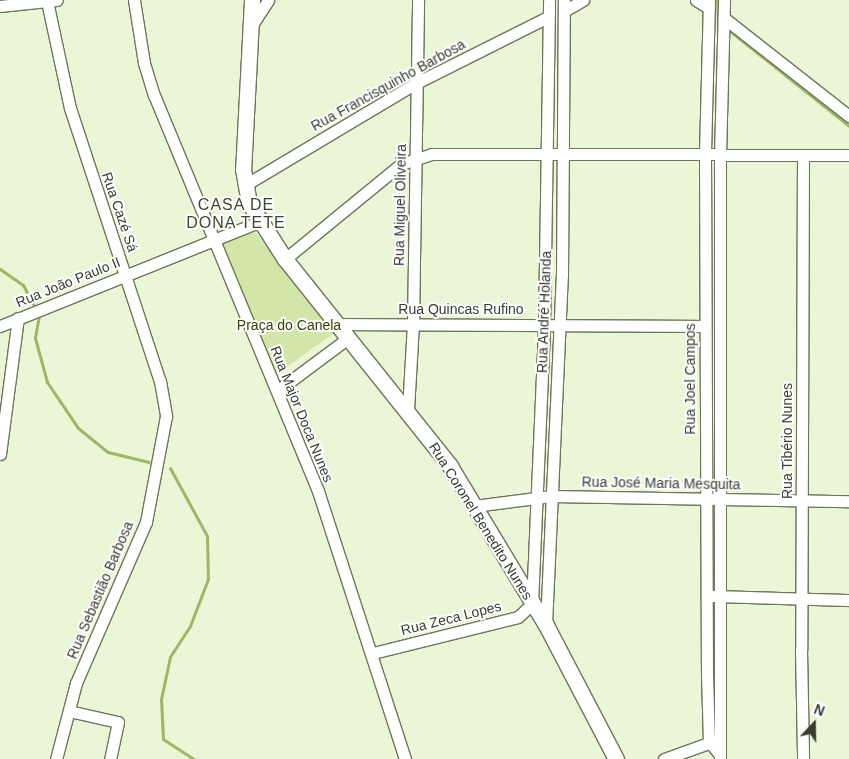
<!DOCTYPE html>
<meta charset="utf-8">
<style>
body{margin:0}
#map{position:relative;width:849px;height:759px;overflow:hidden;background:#ebf6d7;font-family:Helvetica,sans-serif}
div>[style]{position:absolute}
.green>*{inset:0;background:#d2e7a7}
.stream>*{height:3px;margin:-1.5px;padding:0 1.5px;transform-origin:1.5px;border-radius:1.5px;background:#9db763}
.roads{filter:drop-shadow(1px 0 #6d765b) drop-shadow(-1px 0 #6d765b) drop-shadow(0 1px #6d765b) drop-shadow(0 -1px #6d765b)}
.street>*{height:11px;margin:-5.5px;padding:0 5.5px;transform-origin:5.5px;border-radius:5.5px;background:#fff}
.secondary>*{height:15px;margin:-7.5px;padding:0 7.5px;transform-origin:7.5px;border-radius:7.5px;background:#fff}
span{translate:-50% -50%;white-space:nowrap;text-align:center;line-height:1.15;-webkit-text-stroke:4px #fefefe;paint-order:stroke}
.street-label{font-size:14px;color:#383c30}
.park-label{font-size:14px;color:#344301}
.quarter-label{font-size:16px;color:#3e462d;letter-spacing:1px}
.north{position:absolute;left:789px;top:699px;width:50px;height:50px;-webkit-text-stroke:4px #fefefe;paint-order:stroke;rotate:21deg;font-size:14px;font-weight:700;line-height:20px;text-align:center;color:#383c30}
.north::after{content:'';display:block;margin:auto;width:18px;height:22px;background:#383c30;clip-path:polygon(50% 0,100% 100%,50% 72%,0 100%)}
</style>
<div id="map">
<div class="green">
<div style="clip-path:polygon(255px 232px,336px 332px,275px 375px,218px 244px)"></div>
</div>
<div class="stream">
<div style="left:717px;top:0;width:22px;rotate:87deg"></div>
<div style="left:730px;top:31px;width:152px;rotate:38.6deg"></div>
<div style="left:0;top:269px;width:28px;rotate:35deg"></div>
<div style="left:23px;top:285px;width:34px;rotate:62deg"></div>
<div style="left:39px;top:315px;width:23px;rotate:100deg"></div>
<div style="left:35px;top:338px;width:46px;rotate:74.7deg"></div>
<div style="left:47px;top:382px;width:55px;rotate:56deg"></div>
<div style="left:78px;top:428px;width:38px;rotate:39deg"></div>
<div style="left:108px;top:452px;width:42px;rotate:13.7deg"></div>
<div style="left:170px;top:468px;width:77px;rotate:61.4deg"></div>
<div style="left:207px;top:536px;width:43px;rotate:88.7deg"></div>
<div style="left:208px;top:579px;width:50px;rotate:111deg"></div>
<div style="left:190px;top:626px;width:37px;rotate:123deg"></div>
<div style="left:170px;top:657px;width:43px;rotate:102.1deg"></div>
<div style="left:161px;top:699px;width:40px;rotate:87.1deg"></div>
<div style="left:163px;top:739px;width:37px;rotate:33deg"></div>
</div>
<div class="roads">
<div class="street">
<div style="left:134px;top:0;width:64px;rotate:81deg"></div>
<div style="left:144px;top:63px;width:34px;rotate:73deg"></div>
<div style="left:154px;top:95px;width:429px;rotate:67.5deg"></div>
<div style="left:318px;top:491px;width:282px;rotate:72deg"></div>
<div style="left:696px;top:0;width:15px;rotate:32deg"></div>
<div style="left:709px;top:0;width:156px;rotate:91.5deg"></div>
<div style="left:705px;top:156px;width:519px;rotate:89.78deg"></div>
<div style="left:707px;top:675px;width:66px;rotate:88.3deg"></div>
<div style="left:709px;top:741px;width:18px;rotate:52deg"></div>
<div style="left:47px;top:1px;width:109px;rotate:77.9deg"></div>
<div style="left:70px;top:108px;width:287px;rotate:71.8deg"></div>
<div style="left:160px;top:381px;width:36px;rotate:80deg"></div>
<div style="left:166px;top:416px;width:108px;rotate:100.7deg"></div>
<div style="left:146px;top:522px;width:176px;rotate:113.5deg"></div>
<div style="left:76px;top:683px;width:79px;rotate:104.7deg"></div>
<div style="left:0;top:6px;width:57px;rotate:-6deg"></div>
<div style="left:564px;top:11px;width:22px;rotate:-30deg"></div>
<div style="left:724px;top:18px;width:159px;rotate:38.1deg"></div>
<div style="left:250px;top:28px;width:33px;rotate:-57deg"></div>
<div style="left:803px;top:156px;width:494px;rotate:90.2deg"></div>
<div style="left:801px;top:650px;width:109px;rotate:88.9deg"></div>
<div style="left:245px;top:185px;width:201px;rotate:-30.8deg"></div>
<div style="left:418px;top:82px;width:145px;rotate:-26.6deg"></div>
<div style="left:285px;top:259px;width:150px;rotate:-39.3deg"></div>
<div style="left:401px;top:164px;width:32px;rotate:-18deg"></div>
<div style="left:431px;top:154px;width:418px;rotate:0.1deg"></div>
<div style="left:337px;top:324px;width:368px;rotate:0.3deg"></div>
<div style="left:0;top:326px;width:279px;rotate:-21.9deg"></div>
<div style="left:277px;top:391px;width:89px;rotate:-36.7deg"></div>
<div style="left:408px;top:410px;width:86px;rotate:-86.7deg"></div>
<div style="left:413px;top:324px;width:324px;rotate:-89.1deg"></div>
<div style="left:0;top:454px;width:137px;rotate:-82.5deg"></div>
<div style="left:474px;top:506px;width:78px;rotate:-7.4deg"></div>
<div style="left:551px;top:496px;width:298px;rotate:1deg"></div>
<div style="left:712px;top:596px;width:137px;rotate:1.7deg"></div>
<div style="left:546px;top:625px;width:350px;rotate:-87.4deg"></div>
<div style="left:562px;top:275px;width:275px;rotate:-89.6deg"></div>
<div style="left:373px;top:653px;width:149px;rotate:-13.9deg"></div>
<div style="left:518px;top:617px;width:19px;rotate:-43deg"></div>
<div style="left:532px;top:604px;width:279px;rotate:-87.5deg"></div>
<div style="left:544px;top:325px;width:325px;rotate:-89.1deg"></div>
<div style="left:69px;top:711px;width:50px;rotate:12.7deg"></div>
<div style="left:118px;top:722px;width:38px;rotate:102deg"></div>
<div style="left:664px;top:759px;width:56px;rotate:-19.7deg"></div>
<div style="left:720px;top:759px;width:603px;rotate:-90deg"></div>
<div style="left:720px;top:156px;width:156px;rotate:-88.5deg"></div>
</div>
<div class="secondary">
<div style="left:252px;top:0;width:169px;rotate:93deg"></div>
<div style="left:243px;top:169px;width:35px;rotate:80deg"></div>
<div style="left:249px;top:203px;width:67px;rotate:57.3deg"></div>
<div style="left:285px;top:259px;width:265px;rotate:51.4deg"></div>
<div style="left:450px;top:466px;width:186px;rotate:58.9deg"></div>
<div style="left:546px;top:625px;width:151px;rotate:62.4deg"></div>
</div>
</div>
<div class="street-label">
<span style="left:388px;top:85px;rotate:-29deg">Rua Francisquinho Barbosa</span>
<span style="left:400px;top:205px;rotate:-89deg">Rua Miguel Oliveira</span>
<span style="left:120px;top:212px;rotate:71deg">Rua Cazé Sá</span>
<span style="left:68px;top:282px;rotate:-22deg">Rua João Paulo II</span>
<span style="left:461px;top:309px">Rua Quincas Rufino</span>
<span style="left:544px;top:312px;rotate:-88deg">Rua André Holanda</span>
<span style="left:690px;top:379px;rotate:-90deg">Rua Joel Campos</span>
<span style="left:302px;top:414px;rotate:68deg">Rua Major Doca Nunes</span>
<span style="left:787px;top:441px;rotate:-90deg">Rua Tibério Nunes</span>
<span style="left:661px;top:483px;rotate:1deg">Rua José Maria Mesquita</span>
<span style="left:481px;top:521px;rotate:58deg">Rua Coronel Benedito Nunes</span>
<span style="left:100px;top:590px;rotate:-67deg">Rua Sebastião Barbosa</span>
<span style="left:451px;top:618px;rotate:-14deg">Rua Zeca Lopes</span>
</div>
<div class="park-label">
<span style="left:289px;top:325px">Praça do Canela</span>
</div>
<div class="quarter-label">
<span style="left:236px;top:214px">CASA DE<br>DONA TETE</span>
</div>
<div class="north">N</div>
</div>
